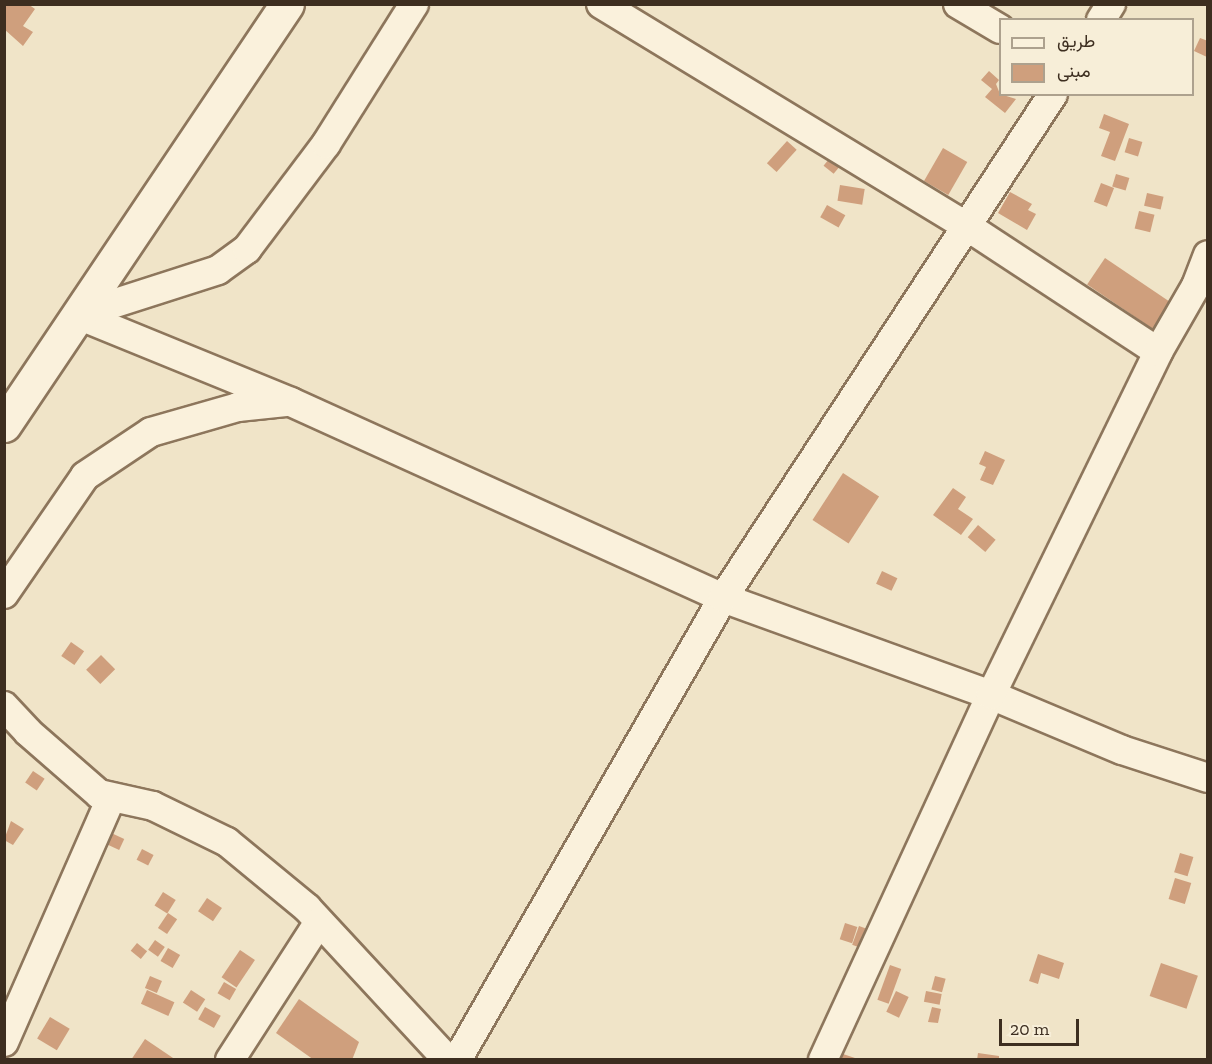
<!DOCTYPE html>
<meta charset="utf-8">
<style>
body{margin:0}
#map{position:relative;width:1212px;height:1064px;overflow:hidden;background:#f0e4c8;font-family:"Zilla Slab",Vazirmatn,serif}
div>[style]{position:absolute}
.building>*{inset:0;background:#cf9f7d;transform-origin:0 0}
.roads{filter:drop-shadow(2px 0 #8d765c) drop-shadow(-2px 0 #8d765c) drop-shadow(0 2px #8d765c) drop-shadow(0 -2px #8d765c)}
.street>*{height:28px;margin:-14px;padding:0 14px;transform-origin:14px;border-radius:14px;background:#faf1dc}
.secondary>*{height:33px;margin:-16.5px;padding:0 16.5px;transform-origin:16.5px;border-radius:16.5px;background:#faf1dc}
span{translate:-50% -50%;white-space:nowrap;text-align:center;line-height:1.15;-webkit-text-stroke:6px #f7eed8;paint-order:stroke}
.frame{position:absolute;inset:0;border:6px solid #3d2e20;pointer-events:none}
.legend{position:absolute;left:999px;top:18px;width:195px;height:78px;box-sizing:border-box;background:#f7eed8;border:2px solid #ada18e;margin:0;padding:8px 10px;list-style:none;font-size:18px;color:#3d2e20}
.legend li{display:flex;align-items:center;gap:12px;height:30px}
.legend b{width:30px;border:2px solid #ada18e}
.scale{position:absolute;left:999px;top:1019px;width:80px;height:27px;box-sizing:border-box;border:3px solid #3d2e20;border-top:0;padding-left:8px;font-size:18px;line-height:21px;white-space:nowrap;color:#3d2e20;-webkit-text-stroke:4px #f7eed8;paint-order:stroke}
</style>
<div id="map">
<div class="building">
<div style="clip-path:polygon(4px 4px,28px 4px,35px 9px,23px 26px,33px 32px,23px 46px,4px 29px)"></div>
<div style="clip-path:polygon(1200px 38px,1208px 41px,1207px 57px,1194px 51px)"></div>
<div style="clip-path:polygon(989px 71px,999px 80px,996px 84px,1000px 94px,1016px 99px,1005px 113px,985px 97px,992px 89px,981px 80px)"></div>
<div style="clip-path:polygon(1104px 114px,1129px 124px,1115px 161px,1101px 156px,1110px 132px,1099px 128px)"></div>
<div style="left:1129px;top:138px;width:14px;height:15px;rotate:17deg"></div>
<div style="left:787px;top:141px;width:13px;height:30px;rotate:42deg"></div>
<div style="left:943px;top:148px;width:28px;height:38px;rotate:30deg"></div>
<div style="left:833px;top:154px;width:13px;height:15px;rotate:39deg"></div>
<div style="left:1116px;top:174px;width:14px;height:13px;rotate:17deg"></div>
<div style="left:1101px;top:183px;width:14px;height:20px;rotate:21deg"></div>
<div style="left:840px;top:185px;width:25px;height:16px;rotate:9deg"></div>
<div style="clip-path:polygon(1010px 192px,1032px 204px,1028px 210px,1036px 214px,1027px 230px,998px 213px)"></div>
<div style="left:1147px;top:193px;width:17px;height:13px;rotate:13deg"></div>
<div style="left:827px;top:205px;width:21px;height:14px;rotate:29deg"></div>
<div style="left:1139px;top:211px;width:16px;height:18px;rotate:14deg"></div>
<div style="left:1105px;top:258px;width:83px;height:32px;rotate:34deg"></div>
<div style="clip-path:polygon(985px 451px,1005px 460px,993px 485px,980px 480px,986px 467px,979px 464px)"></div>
<div style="left:843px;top:473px;width:43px;height:56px;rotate:33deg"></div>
<div style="clip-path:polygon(953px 488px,966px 497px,958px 509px,973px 519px,961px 535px,933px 515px)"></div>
<div style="left:978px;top:525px;width:23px;height:16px;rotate:40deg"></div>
<div style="left:882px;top:571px;width:17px;height:14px;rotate:25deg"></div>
<div style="left:71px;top:642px;width:16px;height:17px;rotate:35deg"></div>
<div style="left:101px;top:655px;width:20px;height:21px;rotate:45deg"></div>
<div style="left:33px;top:771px;width:14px;height:14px;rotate:34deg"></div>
<div style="clip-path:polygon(11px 821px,24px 829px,13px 845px,4px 840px)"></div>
<div style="left:107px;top:831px;width:19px;height:12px;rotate:25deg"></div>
<div style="left:142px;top:849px;width:13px;height:12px;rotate:27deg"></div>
<div style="left:1180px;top:853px;width:14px;height:20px;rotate:17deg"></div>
<div style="left:1175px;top:878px;width:17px;height:22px;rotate:17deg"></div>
<div style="left:163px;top:892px;width:15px;height:16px;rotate:32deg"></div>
<div style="left:207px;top:898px;width:18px;height:16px;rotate:34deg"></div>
<div style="left:168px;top:913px;width:11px;height:18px;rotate:34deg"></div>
<div style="left:845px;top:923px;width:13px;height:17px;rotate:18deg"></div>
<div style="left:859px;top:926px;width:20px;height:20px;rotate:20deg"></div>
<div style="left:155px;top:940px;width:12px;height:12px;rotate:35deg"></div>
<div style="left:137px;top:943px;width:13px;height:10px;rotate:39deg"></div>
<div style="left:168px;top:948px;width:14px;height:15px;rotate:30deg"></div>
<div style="left:240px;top:950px;width:18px;height:33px;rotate:34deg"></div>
<div style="clip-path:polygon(1038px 954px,1064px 963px,1059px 979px,1041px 973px,1038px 984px,1029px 981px)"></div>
<div style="left:1161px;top:963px;width:39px;height:35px;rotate:19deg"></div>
<div style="left:890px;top:965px;width:12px;height:37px;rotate:20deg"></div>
<div style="left:150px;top:976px;width:13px;height:13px;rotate:23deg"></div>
<div style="left:935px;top:976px;width:11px;height:14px;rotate:15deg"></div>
<div style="left:224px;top:982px;width:14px;height:13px;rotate:30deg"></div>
<div style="left:147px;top:990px;width:30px;height:15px;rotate:24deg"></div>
<div style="left:191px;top:990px;width:17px;height:15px;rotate:33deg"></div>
<div style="left:896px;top:991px;width:14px;height:23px;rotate:25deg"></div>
<div style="left:926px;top:991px;width:16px;height:11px;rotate:11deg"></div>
<div style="clip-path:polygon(299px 999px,359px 1042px,352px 1060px,314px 1060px,276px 1033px)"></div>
<div style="left:205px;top:1007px;width:18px;height:14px;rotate:29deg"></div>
<div style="clip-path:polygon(932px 1007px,941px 1009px,938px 1023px,928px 1022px)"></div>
<div style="left:50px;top:1017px;width:23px;height:25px;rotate:31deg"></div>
<div style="clip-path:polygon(145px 1039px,176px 1060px,131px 1060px)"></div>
<div style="clip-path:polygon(840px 1053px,858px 1059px,858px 1060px,838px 1060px)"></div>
<div style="clip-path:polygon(978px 1053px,999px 1056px,999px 1060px,977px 1060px)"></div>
</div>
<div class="roads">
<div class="street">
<div style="left:601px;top:4px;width:429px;rotate:31.3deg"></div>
<div style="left:968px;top:227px;width:227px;rotate:33.3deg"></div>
<div style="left:958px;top:4px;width:49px;rotate:30.8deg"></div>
<div style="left:1101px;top:20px;width:19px;rotate:-58deg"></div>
<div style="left:78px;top:315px;width:230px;rotate:22.2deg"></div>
<div style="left:291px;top:402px;width:474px;rotate:24.4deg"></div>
<div style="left:723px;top:598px;width:285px;rotate:19.9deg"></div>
<div style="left:991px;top:695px;width:142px;rotate:22.8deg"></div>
<div style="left:1122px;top:750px;width:90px;rotate:18deg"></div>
<div style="left:78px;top:315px;width:147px;rotate:-17.8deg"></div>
<div style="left:218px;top:270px;width:36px;rotate:-36deg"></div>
<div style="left:247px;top:249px;width:131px;rotate:-53deg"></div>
<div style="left:326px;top:144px;width:165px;rotate:-57.8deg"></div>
<div style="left:4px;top:594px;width:143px;rotate:-55.5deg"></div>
<div style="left:85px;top:476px;width:79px;rotate:-33.7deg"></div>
<div style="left:151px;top:432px;width:91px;rotate:-16deg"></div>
<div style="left:238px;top:407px;width:48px;rotate:-5.9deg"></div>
<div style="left:4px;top:706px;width:35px;rotate:47deg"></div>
<div style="left:28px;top:732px;width:94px;rotate:41.1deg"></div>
<div style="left:99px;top:794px;width:55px;rotate:12.5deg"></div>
<div style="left:153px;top:806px;width:82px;rotate:25.9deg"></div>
<div style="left:227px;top:842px;width:104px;rotate:39.5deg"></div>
<div style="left:307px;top:908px;width:207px;rotate:47.2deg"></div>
<div style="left:4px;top:1042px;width:266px;rotate:-66.3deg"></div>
<div style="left:230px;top:1060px;width:164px;rotate:-57.2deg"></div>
<div style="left:457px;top:1060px;width:533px;rotate:-60.07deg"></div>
<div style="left:723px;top:598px;width:602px;rotate:-56.78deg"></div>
<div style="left:823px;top:1060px;width:402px;rotate:-65.3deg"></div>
<div style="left:991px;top:695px;width:381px;rotate:-64deg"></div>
<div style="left:1158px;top:352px;width:76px;rotate:-60.1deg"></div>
<div style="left:1196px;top:286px;width:33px;rotate:-69deg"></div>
</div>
<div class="secondary">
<div style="left:4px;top:425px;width:507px;rotate:-56.09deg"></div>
</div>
</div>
<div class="frame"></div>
<ul class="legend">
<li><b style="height:8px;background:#faf1dc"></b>طريق</li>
<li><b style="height:16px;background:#cf9f7d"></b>مبنى</li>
</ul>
<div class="scale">20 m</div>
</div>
